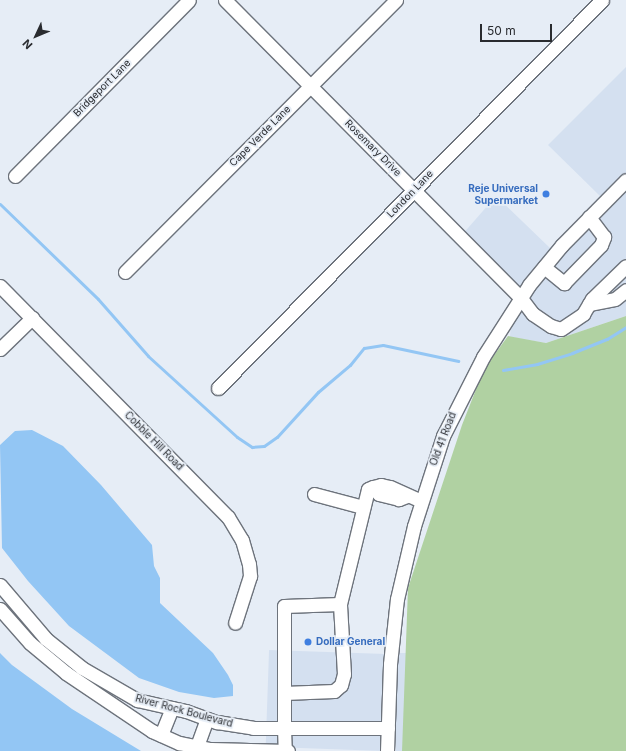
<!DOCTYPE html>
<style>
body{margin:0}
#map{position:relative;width:626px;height:751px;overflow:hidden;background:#e6edf6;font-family:Inter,sans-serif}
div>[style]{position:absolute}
.built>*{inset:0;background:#d4e0f0;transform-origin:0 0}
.green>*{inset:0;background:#b0d1a2}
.water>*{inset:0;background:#93c6f4}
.stream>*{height:3px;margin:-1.5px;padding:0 1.5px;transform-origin:1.5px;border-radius:1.5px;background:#93c6f4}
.roads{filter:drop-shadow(1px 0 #6d737c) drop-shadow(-1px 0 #6d737c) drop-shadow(0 1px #6d737c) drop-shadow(0 -1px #6d737c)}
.minor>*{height:13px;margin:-6.5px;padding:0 6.5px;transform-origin:6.5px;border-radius:6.5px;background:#fff}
.dots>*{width:11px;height:11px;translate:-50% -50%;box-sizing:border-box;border:2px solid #e6edf6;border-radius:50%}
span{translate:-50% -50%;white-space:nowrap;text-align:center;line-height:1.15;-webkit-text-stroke:3.5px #e6edf6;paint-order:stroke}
.street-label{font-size:10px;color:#292b2f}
.shop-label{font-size:10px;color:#366cbe;font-weight:700}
.right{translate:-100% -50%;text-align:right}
.left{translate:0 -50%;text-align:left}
.north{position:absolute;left:16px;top:16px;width:40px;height:40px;-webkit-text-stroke:3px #e6edf6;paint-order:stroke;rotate:226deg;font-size:11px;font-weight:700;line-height:16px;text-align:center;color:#292b2f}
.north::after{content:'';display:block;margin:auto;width:14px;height:18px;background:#292b2f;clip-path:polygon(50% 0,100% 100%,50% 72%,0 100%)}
.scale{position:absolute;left:480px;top:24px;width:72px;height:18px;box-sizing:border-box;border:2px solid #292b2f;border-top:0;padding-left:5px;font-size:12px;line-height:14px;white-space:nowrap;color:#292b2f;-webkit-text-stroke:3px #e6edf6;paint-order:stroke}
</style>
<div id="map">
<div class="built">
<div style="clip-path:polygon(626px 67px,626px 173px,589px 210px,512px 300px,513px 286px,461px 236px,496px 196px,550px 248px,600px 196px,548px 145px)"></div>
<div style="clip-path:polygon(626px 187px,626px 316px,546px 343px,510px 337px,511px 322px,525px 300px,566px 249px)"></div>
<div style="left:396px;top:653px;width:10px;height:98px"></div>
<div style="left:386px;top:654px;width:97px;height:117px;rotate:92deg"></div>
</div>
<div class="green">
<div style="clip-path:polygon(626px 316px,626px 751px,402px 751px,408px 588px,462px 425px,484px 369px,508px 336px,546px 343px)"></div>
</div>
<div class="water">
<div style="clip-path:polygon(32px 430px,63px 446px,101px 485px,152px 545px,154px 566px,160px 578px,160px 603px,213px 653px,228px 675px,233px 685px,233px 696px,214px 698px,179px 692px,139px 678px,69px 626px,28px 581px,2px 548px,0 445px,15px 431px)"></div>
<div style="clip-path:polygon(0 653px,12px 665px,72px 709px,141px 751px,0 751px)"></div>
</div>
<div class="stream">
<div style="left:0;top:204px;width:136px;rotate:44.1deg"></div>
<div style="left:98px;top:299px;width:76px;rotate:48.7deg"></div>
<div style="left:148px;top:356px;width:120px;rotate:42.3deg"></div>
<div style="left:237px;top:437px;width:18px;rotate:34deg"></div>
<div style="left:252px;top:447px;width:12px;rotate:-5deg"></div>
<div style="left:264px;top:446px;width:16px;rotate:-35deg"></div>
<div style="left:277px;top:437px;width:61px;rotate:-47.7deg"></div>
<div style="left:318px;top:392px;width:42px;rotate:-40.2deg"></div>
<div style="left:350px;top:365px;width:22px;rotate:-51deg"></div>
<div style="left:364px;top:348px;width:19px;rotate:-9deg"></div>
<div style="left:383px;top:345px;width:77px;rotate:12deg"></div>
<div style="left:503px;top:370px;width:35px;rotate:-10deg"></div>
<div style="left:537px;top:364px;width:37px;rotate:-17deg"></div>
<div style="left:572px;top:353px;width:38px;rotate:-22deg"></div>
<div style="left:607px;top:339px;width:22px;rotate:-32deg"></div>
</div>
<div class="roads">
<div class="minor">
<div style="left:225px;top:0;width:419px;rotate:45.2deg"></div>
<div style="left:520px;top:297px;width:21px;rotate:53deg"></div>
<div style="left:533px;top:314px;width:22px;rotate:34deg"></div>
<div style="left:551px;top:326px;width:10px;rotate:17deg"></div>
<div style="left:561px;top:329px;width:27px;rotate:-34deg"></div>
<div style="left:583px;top:314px;width:17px;rotate:-59deg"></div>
<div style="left:592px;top:299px;width:47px;rotate:-44.1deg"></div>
<div style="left:15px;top:176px;width:247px;rotate:-45.3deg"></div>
<div style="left:544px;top:267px;width:26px;rotate:39deg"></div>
<div style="left:564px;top:283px;width:53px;rotate:-45.8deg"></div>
<div style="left:601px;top:245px;width:9px;rotate:-69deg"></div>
<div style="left:604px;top:237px;width:25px;rotate:-127deg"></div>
<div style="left:125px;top:272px;width:384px;rotate:-45.1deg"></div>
<div style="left:0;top:286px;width:325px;rotate:45.4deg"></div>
<div style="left:228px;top:517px;width:27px;rotate:59deg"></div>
<div style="left:242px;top:540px;width:25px;rotate:74deg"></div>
<div style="left:249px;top:564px;width:12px;rotate:85deg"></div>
<div style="left:250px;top:576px;width:49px;rotate:107.7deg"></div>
<div style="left:589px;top:304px;width:26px;rotate:-11deg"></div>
<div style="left:615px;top:299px;width:14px;rotate:-39deg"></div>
<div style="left:0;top:349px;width:45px;rotate:-44.1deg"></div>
<div style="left:218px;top:388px;width:546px;rotate:-45.3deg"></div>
<div style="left:314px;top:494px;width:51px;rotate:14.9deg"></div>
<div style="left:407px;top:496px;width:9px;rotate:159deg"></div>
<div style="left:399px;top:499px;width:21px;rotate:-166deg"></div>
<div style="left:379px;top:494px;width:9px;rotate:-131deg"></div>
<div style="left:373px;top:487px;width:8px;rotate:-14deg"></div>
<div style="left:381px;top:485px;width:9px;rotate:13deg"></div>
<div style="left:390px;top:487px;width:34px;rotate:24deg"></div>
<div style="left:0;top:585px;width:71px;rotate:49.6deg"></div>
<div style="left:46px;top:639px;width:46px;rotate:38.9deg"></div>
<div style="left:82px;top:668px;width:64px;rotate:30.2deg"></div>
<div style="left:137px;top:700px;width:50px;rotate:12.7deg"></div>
<div style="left:186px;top:711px;width:33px;rotate:20deg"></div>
<div style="left:217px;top:722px;width:36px;rotate:9deg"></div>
<div style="left:253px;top:728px;width:135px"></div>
<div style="left:340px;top:604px;width:118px;rotate:-76.3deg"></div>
<div style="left:368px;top:489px;width:5px;rotate:-22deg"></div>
<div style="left:0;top:609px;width:45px;rotate:48.6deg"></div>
<div style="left:30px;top:643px;width:47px;rotate:39.8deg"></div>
<div style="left:66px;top:673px;width:104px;rotate:34deg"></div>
<div style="left:152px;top:731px;width:30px;rotate:24deg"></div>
<div style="left:179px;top:743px;width:33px;rotate:11deg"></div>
<div style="left:211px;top:749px;width:77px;rotate:1.5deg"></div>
<div style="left:284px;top:693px;width:50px;rotate:-2.3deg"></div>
<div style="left:334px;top:691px;width:9px;rotate:-41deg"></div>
<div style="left:341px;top:685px;width:11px;rotate:-75deg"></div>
<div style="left:344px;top:674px;width:70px;rotate:-93.3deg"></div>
<div style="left:340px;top:604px;width:56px;rotate:178deg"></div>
<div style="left:284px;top:606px;width:122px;rotate:90deg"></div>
<div style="left:284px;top:728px;width:23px;rotate:88deg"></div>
<div style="left:161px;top:735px;width:29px;rotate:-68deg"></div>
<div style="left:197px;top:746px;width:29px;rotate:-70deg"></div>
<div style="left:387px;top:751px;width:87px;rotate:-88deg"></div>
<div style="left:390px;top:664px;width:65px;rotate:-83.9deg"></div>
<div style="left:397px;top:599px;width:75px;rotate:-76.9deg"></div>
<div style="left:414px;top:526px;width:95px;rotate:-72.1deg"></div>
<div style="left:443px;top:436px;width:89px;rotate:-63.1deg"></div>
<div style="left:483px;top:357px;width:85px;rotate:-57.4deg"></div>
<div style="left:529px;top:285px;width:52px;rotate:-50.5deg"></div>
<div style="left:562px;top:245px;width:91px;rotate:-45.4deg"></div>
</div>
</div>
<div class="dots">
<div style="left:546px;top:194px;background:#3f7fe0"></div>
<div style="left:308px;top:642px;background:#3f7fe0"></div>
</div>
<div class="street-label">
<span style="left:102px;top:88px;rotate:-45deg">Bridgeport Lane</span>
<span style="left:260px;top:136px;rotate:-45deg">Cape Verde Lane</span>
<span style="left:373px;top:148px;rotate:45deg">Rosemary Drive</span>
<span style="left:410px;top:194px;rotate:-46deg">London Lane</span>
<span style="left:443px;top:439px;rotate:-69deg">Old 41 Road</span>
<span style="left:154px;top:441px;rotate:45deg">Cobble Hill Road</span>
<span style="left:184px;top:711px;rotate:15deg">River Rock Boulevard</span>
</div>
<div class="shop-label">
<span class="right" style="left:538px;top:194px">Reje Universal<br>Supermarket</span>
<span class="left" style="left:316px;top:642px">Dollar General</span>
</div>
<div class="north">N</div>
<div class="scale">50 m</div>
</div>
